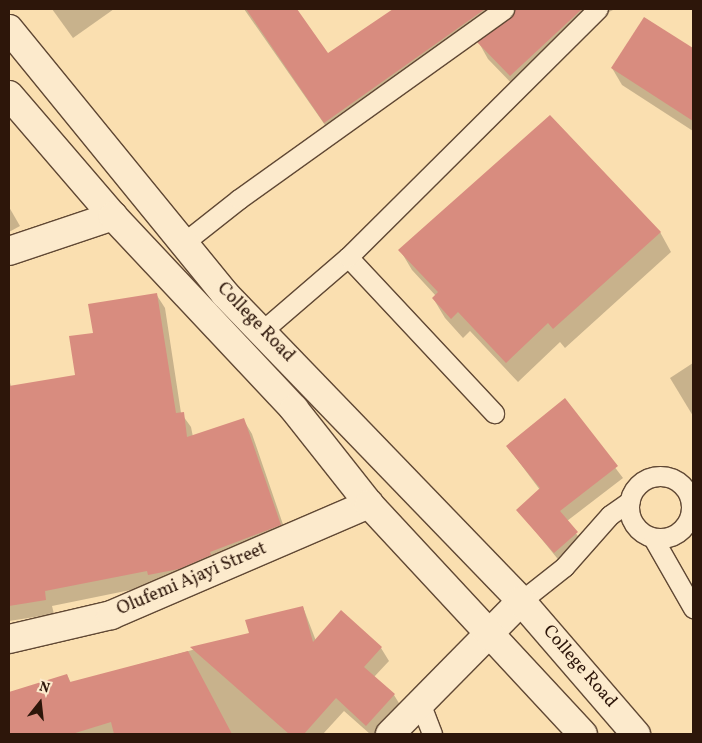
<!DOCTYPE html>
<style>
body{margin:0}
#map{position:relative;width:702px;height:743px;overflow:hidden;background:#fadfb0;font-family:Vollkorn,serif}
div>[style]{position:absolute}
.shadow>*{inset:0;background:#0003}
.building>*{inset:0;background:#d88c7f}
.roads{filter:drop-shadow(1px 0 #604834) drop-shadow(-1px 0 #604834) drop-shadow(0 1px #604834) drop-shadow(0 -1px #604834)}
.lane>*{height:19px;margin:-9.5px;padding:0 9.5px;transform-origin:9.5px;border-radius:9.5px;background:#fceacc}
.lane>.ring{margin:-9.5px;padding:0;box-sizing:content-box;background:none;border:19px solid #fceacc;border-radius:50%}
.street>*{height:28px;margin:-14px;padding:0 14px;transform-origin:14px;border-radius:14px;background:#fceacc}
.secondary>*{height:28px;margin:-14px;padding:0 14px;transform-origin:14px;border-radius:14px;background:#fceacc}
span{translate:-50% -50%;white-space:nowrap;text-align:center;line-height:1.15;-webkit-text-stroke:4px #fceacc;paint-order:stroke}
.street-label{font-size:18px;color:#2d160a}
.frame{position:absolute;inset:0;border:10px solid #2d160a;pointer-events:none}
.north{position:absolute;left:15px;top:678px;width:50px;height:50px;-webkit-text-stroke:4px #fceacc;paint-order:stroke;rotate:16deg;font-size:14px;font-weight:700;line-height:20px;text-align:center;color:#2d160a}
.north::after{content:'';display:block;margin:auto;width:18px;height:22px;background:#2d160a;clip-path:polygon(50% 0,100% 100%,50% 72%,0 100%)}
</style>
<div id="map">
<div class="shadow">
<div style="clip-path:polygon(52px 9px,114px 9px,73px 38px)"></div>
<div style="clip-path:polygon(244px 9px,295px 9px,327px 55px,395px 9px,615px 9px,599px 17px,520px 92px,488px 59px,479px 43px,513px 14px,366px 113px,334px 138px)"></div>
<div style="clip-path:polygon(645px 18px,693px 50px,693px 131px,622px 85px,612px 68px)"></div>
<div style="clip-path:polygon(9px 207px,20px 226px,9px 232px)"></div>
<div style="clip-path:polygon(660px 232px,671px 252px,565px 348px,560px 342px,518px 382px,470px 331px,463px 338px,445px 318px,433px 298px,436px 296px,412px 270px,400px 250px)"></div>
<div style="clip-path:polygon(156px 294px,165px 308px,181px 413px,191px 427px,193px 437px,243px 419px,252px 434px,288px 539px,155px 585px,52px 606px,54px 614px,9px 621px,9px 378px,11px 387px,77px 376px,95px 334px)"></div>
<div style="clip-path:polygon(693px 363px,693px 416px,670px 378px)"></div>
<div style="clip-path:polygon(564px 400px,623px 478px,567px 521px,583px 543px,561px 563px,518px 510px,540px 490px,507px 446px)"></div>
<div style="clip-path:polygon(303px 607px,316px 641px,381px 648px,389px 661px,374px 677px,394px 695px,402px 708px,378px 734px,370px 734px,344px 711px,323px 734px,9px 734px,9px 693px,67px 675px,71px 683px,251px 634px)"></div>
</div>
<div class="building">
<div style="clip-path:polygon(246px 9px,297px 9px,328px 53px,393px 9px,485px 9px,324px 123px)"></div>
<div style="clip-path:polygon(515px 9px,582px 9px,510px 76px,477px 42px,511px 18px)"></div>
<div style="clip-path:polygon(644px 17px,693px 48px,693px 121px,611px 68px)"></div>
<div style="clip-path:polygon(550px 115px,661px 232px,553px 329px,548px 323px,506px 363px,458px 312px,451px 319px,432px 298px,438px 292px,398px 250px)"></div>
<div style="clip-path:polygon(157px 293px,176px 413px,184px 412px,187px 437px,244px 418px,281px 525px,210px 552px,211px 555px,179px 569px,148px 575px,147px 571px,45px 591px,46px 600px,9px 606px,9px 386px,75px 375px,69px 336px,93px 333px,88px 304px)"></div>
<div style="clip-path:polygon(565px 398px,618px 466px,560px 511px,578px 532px,554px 553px,516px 510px,540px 488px,506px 446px)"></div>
<div style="clip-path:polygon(303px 606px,313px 642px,341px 610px,382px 647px,364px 667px,395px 694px,366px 726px,336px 698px,304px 734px,289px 734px,190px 647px,249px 633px,245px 620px)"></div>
<div style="clip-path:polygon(188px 651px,232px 734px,114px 734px,111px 722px,72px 734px,9px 734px,9px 692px,67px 674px,70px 682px)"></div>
</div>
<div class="roads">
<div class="lane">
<div style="left:182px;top:244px;width:73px;rotate:-38.3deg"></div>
<div style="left:239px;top:199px;width:326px;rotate:-35.6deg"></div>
<div style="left:348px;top:257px;width:214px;rotate:46.9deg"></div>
<div style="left:262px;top:331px;width:113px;rotate:-40.7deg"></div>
<div style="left:348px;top:257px;width:352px;rotate:-44.8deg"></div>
<div class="ring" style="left:629px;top:476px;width:43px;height:43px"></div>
<div style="left:653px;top:538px;width:81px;rotate:60.3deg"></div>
<div style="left:521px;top:601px;width:55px;rotate:-38.3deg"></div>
<div style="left:564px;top:567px;width:69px;rotate:-48.5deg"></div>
<div style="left:610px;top:515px;width:24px;rotate:-35deg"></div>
<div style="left:421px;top:705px;width:31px;rotate:69deg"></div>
</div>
<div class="street">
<div style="left:9px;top:251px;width:110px;rotate:-18.6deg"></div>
<div style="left:9px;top:639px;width:105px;rotate:-13.2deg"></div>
<div style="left:111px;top:615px;width:281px;rotate:-23.3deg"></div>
<div style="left:390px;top:734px;width:187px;rotate:-45.4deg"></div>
</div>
<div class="secondary">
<div style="left:9px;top:29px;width:342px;rotate:50.8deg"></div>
<div style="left:225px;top:294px;width:426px;rotate:46deg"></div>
<div style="left:521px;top:601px;width:176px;rotate:49.2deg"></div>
<div style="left:9px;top:95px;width:160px;rotate:49.3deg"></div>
<div style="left:113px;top:216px;width:265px;rotate:46.8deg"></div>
<div style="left:294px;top:409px;width:121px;rotate:51.7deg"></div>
<div style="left:369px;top:504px;width:314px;rotate:47.1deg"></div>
</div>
</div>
<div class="street-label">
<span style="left:255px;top:323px;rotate:46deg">College Road</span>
<span style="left:192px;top:580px;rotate:-23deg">Olufemi Ajayi Street</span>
<span style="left:579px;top:667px;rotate:49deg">College Road</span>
</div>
<div class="frame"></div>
<div class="north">N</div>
</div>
